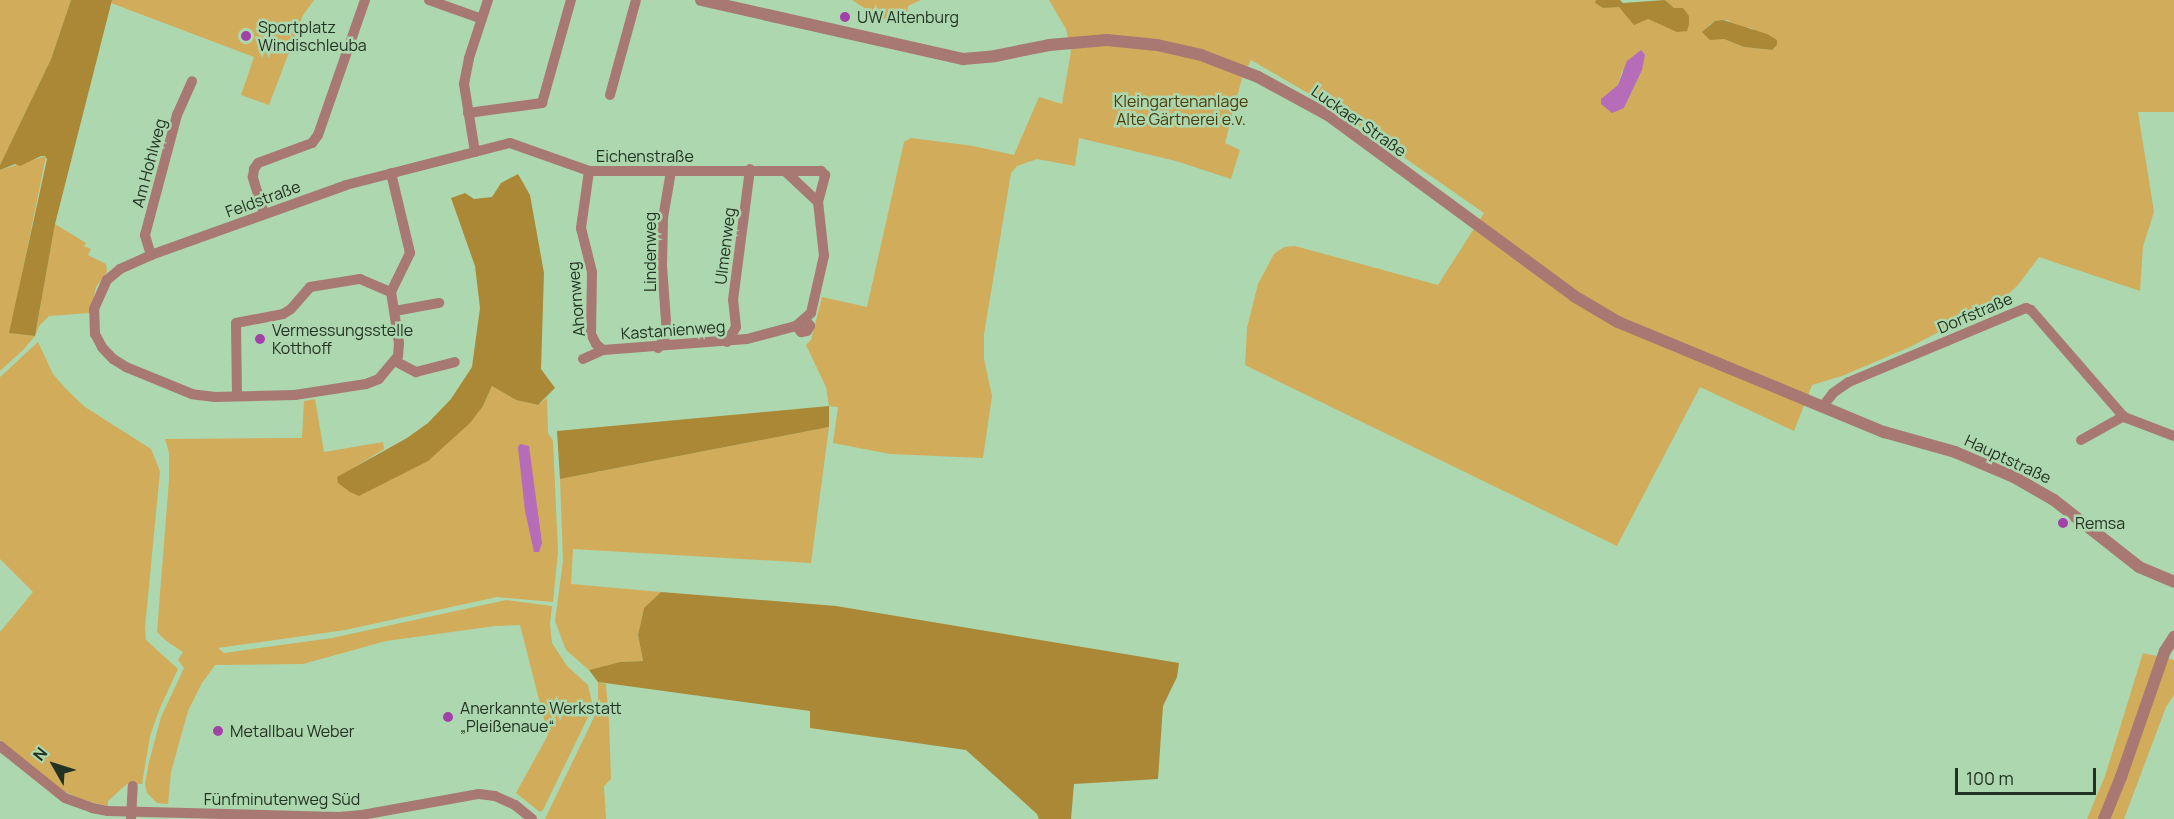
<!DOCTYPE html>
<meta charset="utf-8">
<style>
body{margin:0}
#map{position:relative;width:2174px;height:819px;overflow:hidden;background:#add7ae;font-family:Manrope,sans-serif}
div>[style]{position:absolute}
.green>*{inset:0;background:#d1ac5a}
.forest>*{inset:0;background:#ab8835}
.water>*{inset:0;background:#b66db9}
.minor>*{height:10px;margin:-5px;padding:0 5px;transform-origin:5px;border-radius:5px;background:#a87873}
.tertiary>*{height:12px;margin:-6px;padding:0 6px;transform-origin:6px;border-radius:6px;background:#a87873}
.dots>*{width:16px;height:16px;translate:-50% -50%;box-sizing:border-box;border:3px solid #add7ae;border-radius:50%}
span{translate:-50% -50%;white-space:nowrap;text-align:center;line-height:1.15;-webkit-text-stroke:5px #add7ae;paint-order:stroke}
.poi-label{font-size:16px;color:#233323}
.left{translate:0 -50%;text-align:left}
.park-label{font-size:16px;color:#4c3a0b}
.street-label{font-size:16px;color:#233323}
.north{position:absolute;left:24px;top:735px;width:60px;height:60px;-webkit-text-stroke:4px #add7ae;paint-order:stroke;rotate:309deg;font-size:16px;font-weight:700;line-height:24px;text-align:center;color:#233323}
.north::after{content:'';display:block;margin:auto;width:21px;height:27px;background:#233323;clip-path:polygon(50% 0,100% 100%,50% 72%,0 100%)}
.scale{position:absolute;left:1955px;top:768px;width:141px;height:27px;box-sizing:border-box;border:3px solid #233323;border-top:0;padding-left:8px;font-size:18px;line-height:21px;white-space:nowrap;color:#233323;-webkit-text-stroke:4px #add7ae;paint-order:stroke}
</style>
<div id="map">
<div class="green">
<div style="clip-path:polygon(0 0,71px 0,51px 59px,0 165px)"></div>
<div style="clip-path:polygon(112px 0,314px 0,303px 15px,269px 105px,241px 95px,254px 57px,111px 3px)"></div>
<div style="clip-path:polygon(852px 0,921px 0,908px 6px,907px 26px,878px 17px)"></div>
<div style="clip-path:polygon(evenodd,1049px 0,1596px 0,1595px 3px,1603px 8px,1619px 6px,1678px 32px,1674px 8px,1665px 0,2174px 0,2174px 112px,2138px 112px,2154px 212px,2143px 246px,2140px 291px,2039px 257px,2018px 285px,2004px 298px,1910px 347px,1842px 376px,1812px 385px,1794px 431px,1700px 387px,1617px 546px,1245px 365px,1247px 328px,1258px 284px,1274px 254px,1284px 247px,1295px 246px,1438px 285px,1484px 213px,1330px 106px,1251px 60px,1242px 78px,1225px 143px,1240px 150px,1231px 179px,1176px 161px,1079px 138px,1075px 166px,1037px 159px,1017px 166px,1011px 173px,984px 334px,984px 359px,992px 396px,983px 458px,890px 454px,833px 443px,838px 407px,829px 406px,826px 387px,806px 345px,811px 340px,822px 297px,867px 307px,904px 142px,911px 138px,973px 146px,1014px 155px,1039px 97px,1062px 104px,1071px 51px,1066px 29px,1049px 0,1727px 20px,1738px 27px,1751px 28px,1777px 44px,1771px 50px,1744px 47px,1724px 39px,1708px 26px,1715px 21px,1727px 20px,1049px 0,1642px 70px,1624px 108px,1608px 94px,1618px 85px,1622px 71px,1642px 70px)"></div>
<div style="clip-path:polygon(46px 156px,10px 333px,35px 336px,55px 224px,86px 243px,84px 246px,91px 249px,88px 255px,106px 264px,107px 272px,96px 287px,90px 313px,49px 316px,39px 326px,35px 336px,24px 349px,0 371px,0 170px)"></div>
<div style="clip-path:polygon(38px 342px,53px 374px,66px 389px,85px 407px,151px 449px,160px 471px,145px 628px,146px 640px,178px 669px,159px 710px,150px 736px,142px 784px,127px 784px,108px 801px,108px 806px,82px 800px,62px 790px,0 740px,0 632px,33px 592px,0 559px,0 377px)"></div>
<div style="clip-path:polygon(492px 386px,516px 400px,538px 405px,547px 398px,548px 433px,553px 441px,558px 551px,553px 602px,497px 597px,345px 630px,218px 648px,224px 653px,332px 638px,506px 600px,552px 606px,550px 624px,552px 643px,567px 666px,588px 685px,593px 707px,543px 810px,540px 812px,516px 793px,548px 735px,520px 625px,495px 626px,386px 641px,303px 664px,215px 665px,202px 683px,188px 711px,171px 772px,168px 804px,157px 803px,147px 793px,145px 784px,149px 762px,161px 717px,184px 668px,178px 660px,183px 652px,165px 640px,157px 632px,169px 480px,169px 453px,165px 439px,302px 438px,304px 401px,315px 399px,324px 452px,383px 442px,384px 449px,345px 473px,338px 483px,483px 406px)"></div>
<div style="clip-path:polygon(829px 427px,811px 563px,573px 549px,571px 584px,661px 592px,644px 608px,638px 635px,643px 661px,620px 662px,589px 670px,566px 650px,555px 621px,563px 561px,560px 479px)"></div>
<div style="clip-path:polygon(2143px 653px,2174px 660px,2174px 695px,2166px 707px,2124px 819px,2087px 819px,2105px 776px)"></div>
<div style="clip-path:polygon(598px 682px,606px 684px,609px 722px,611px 779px,604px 786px,606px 819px,545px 819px,598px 709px)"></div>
</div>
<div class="forest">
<div style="clip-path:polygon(71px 0,112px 0,55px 224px,35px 336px,9px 333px,47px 159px,45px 156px,41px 156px,20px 166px,15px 164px,0 170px,0 165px,51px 59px)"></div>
<div style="clip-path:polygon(1596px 0,1620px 0,1623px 3px,1665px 0,1674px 8px,1683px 8px,1689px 16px,1689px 24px,1687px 31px,1677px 32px,1648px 19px,1634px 25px,1619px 7px,1603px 8px,1595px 3px)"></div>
<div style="clip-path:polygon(1723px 20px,1767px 34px,1777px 40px,1777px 45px,1772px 50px,1744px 47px,1724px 39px,1710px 40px,1702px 32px,1715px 21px)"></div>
<div style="clip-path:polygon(518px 174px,530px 195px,544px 273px,541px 369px,555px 388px,538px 405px,516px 400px,492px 386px,483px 406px,470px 423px,428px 461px,359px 496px,350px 492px,338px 483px,337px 477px,407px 438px,428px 423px,451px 399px,472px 367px,480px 308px,475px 266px,451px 198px,465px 193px,474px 199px,492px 197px,501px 183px)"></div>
<div style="clip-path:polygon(829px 406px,829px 427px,560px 479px,557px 431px)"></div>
<div style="clip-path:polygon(661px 592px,836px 606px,1179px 663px,1177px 677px,1163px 706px,1158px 779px,1074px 784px,1071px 819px,1039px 819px,1037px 814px,966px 750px,810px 728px,810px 711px,598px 682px,589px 670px,620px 662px,643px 661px,638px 635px,644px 608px)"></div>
</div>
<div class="water">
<div style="clip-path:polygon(1641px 50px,1645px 55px,1642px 70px,1624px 108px,1612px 113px,1601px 104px,1601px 99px,1618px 85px,1627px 61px)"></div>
<div style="clip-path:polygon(520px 444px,529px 446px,542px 543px,539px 552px,534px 552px,525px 511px,518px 447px)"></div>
</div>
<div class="minor">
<div style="left:429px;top:0;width:56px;rotate:19.7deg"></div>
<div style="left:610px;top:95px;width:98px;rotate:-74.7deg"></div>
<div style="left:468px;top:113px;width:75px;rotate:-7.7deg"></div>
<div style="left:542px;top:103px;width:107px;rotate:-74.3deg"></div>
<div style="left:475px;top:152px;width:69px;rotate:-99.2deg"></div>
<div style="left:464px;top:84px;width:26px;rotate:-79deg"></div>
<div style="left:469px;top:58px;width:61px;rotate:-71.9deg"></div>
<div style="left:589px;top:171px;width:58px;rotate:98deg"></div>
<div style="left:581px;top:228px;width:45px;rotate:76deg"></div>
<div style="left:592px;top:272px;width:62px;rotate:90.9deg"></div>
<div style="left:591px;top:334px;width:11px;rotate:63deg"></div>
<div style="left:596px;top:344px;width:9px;rotate:41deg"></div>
<div style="left:391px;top:173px;width:82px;rotate:76.6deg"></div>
<div style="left:410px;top:253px;width:43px;rotate:116deg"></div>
<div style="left:391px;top:292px;width:52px;rotate:81.1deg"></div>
<div style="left:399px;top:343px;width:13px;rotate:94deg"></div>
<div style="left:398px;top:356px;width:30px;rotate:130deg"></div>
<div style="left:379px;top:379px;width:14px;rotate:159deg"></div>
<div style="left:366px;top:384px;width:72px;rotate:171.2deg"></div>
<div style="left:295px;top:395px;width:80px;rotate:178.6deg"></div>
<div style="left:215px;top:397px;width:23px;rotate:-173deg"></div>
<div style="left:192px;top:394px;width:71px;rotate:-157.8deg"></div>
<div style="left:126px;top:367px;width:15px;rotate:-148deg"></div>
<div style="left:113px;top:359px;width:16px;rotate:-133deg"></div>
<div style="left:102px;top:347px;width:15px;rotate:-118deg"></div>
<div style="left:95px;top:334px;width:25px;rotate:-92deg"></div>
<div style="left:94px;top:309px;width:32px;rotate:-66deg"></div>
<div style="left:107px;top:280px;width:17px;rotate:-40deg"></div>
<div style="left:120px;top:269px;width:34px;rotate:-24deg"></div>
<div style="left:151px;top:255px;width:207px;rotate:-19.7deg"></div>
<div style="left:346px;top:185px;width:169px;rotate:-14.4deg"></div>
<div style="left:510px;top:143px;width:84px;rotate:19.5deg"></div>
<div style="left:589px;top:171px;width:196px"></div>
<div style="left:264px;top:214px;width:39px;rotate:-107deg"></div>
<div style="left:253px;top:177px;width:8px;rotate:-83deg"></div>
<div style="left:254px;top:169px;width:7px;rotate:-56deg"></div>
<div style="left:258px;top:163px;width:58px;rotate:-20.3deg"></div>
<div style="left:312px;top:143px;width:10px;rotate:-53deg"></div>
<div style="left:318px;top:135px;width:143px;rotate:-70.8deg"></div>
<div style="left:151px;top:255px;width:21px;rotate:-107deg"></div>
<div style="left:145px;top:235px;width:124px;rotate:-75.1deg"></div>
<div style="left:177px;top:115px;width:37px;rotate:-66deg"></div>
<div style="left:395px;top:311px;width:45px;rotate:-10.3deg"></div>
<div style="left:796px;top:326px;width:8px;rotate:50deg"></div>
<div style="left:801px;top:332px;width:6px;rotate:-9deg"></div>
<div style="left:807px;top:331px;width:6px;rotate:-59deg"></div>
<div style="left:810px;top:326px;width:9px;rotate:-126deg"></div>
<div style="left:727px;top:342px;width:17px;rotate:-59deg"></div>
<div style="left:736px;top:327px;width:27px;rotate:-96deg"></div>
<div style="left:733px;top:300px;width:132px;rotate:-82.6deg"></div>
<div style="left:658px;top:348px;width:17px;rotate:-57deg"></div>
<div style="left:667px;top:334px;width:68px;rotate:-94.2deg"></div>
<div style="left:662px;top:266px;width:48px;rotate:-88.8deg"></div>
<div style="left:663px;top:218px;width:48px;rotate:-80.3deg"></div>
<div style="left:583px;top:359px;width:22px;rotate:-24deg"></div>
<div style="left:603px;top:350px;width:144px;rotate:-4.4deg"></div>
<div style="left:747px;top:339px;width:51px;rotate:-14.9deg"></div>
<div style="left:796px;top:326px;width:20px;rotate:-41deg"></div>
<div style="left:811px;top:313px;width:58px;rotate:-77.2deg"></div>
<div style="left:824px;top:256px;width:54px;rotate:-96.3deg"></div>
<div style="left:818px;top:202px;width:28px;rotate:-75deg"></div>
<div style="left:825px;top:175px;width:6px;rotate:-135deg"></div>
<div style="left:821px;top:171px;width:36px;rotate:180deg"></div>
<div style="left:785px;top:171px;width:45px;rotate:43.2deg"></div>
<div style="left:395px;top:361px;width:24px;rotate:28deg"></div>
<div style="left:416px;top:372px;width:40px;rotate:-14.4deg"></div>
<div style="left:237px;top:396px;width:73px;rotate:-90.8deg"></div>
<div style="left:236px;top:323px;width:48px;rotate:-10.8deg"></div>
<div style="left:283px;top:314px;width:9px;rotate:-32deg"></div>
<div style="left:291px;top:309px;width:29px;rotate:-49deg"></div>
<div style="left:310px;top:287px;width:51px;rotate:-9.1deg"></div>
<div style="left:360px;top:279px;width:34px;rotate:23deg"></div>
<div style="left:1823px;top:406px;width:16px;rotate:-52deg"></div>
<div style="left:1833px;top:393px;width:19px;rotate:-35deg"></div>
<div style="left:1849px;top:382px;width:192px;rotate:-22.7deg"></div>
<div style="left:2026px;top:308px;width:5px;rotate:22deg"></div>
<div style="left:2031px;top:310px;width:142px;rotate:49deg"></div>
<div style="left:2124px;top:417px;width:53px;rotate:20.8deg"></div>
<div style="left:2081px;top:440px;width:49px;rotate:-29.2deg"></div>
<div style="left:0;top:746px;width:83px;rotate:38.7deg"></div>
<div style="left:65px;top:798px;width:29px;rotate:20deg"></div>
<div style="left:92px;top:808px;width:16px;rotate:11deg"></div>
<div style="left:108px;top:811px;width:231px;rotate:1.5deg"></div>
<div style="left:339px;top:817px;width:23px;rotate:-5deg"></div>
<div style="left:362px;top:815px;width:119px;rotate:-10.2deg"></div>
<div style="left:479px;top:794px;width:16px;rotate:7deg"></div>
<div style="left:495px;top:796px;width:22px;rotate:24deg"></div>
<div style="left:515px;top:805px;width:22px;rotate:39deg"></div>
<div style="left:131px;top:819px;width:33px;rotate:-87deg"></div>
</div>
<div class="tertiary">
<div style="left:701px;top:0;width:269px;rotate:12.7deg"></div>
<div style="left:963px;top:59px;width:32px;rotate:-5deg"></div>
<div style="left:995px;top:56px;width:55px;rotate:-11.5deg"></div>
<div style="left:1049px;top:45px;width:58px;rotate:-4.9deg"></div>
<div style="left:1107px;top:40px;width:50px;rotate:5.7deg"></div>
<div style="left:1157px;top:45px;width:45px;rotate:12.8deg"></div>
<div style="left:1201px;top:55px;width:61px;rotate:21.1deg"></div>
<div style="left:1258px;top:77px;width:80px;rotate:28.5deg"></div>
<div style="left:1328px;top:115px;width:305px;rotate:36.3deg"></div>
<div style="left:1574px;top:296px;width:51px;rotate:30.6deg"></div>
<div style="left:1618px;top:322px;width:288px;rotate:22.5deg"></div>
<div style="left:1884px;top:432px;width:74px;rotate:15.7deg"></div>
<div style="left:1955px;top:452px;width:64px;rotate:23deg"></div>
<div style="left:2014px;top:477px;width:46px;rotate:29.9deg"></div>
<div style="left:2054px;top:500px;width:108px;rotate:38.2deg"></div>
<div style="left:2139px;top:567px;width:38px;rotate:23deg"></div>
<div style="left:2104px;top:819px;width:45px;rotate:-68deg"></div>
<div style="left:2121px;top:777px;width:133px;rotate:-70.8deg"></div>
<div style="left:2165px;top:651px;width:17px;rotate:-57deg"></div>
</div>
<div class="dots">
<div style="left:845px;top:17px;background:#a241a8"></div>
<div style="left:246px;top:36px;background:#a241a8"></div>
<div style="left:260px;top:339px;background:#a241a8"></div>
<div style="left:2063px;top:523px;background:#a241a8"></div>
<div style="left:448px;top:717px;background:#a241a8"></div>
<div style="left:218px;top:731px;background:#a241a8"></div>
</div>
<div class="poi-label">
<span class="left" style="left:857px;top:17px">UW Altenburg</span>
<span class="left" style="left:258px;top:36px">Sportplatz<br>Windischleuba</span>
<span class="left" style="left:272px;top:339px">Vermessungsstelle<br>Kotthoff</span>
<span class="left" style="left:2075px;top:523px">Remsa</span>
<span class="left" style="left:460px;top:717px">Anerkannte Werkstatt<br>„Pleißenaue“</span>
<span class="left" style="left:230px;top:731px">Metallbau Weber</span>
</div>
<div class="park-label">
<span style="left:1181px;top:110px">Kleingartenanlage<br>Alte Gärtnerei e.v.</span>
</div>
<div class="street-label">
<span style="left:1359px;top:121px;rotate:35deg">Luckaer Straße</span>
<span style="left:645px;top:156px">Eichenstraße</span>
<span style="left:149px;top:163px;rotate:-75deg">Am Hohlweg</span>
<span style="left:263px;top:199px;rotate:-20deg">Feldstraße</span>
<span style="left:725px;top:246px;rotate:-83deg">Ulmenweg</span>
<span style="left:650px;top:252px;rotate:-90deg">Lindenweg</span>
<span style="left:576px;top:299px;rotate:-95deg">Ahornweg</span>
<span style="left:1975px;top:313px;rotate:-23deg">Dorfstraße</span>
<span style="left:673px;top:330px;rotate:-4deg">Kastanienweg</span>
<span style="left:2008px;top:459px;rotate:25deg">Hauptstraße</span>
<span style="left:282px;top:799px">Fünfminutenweg Süd</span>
</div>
<div class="north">N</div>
<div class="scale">100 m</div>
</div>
